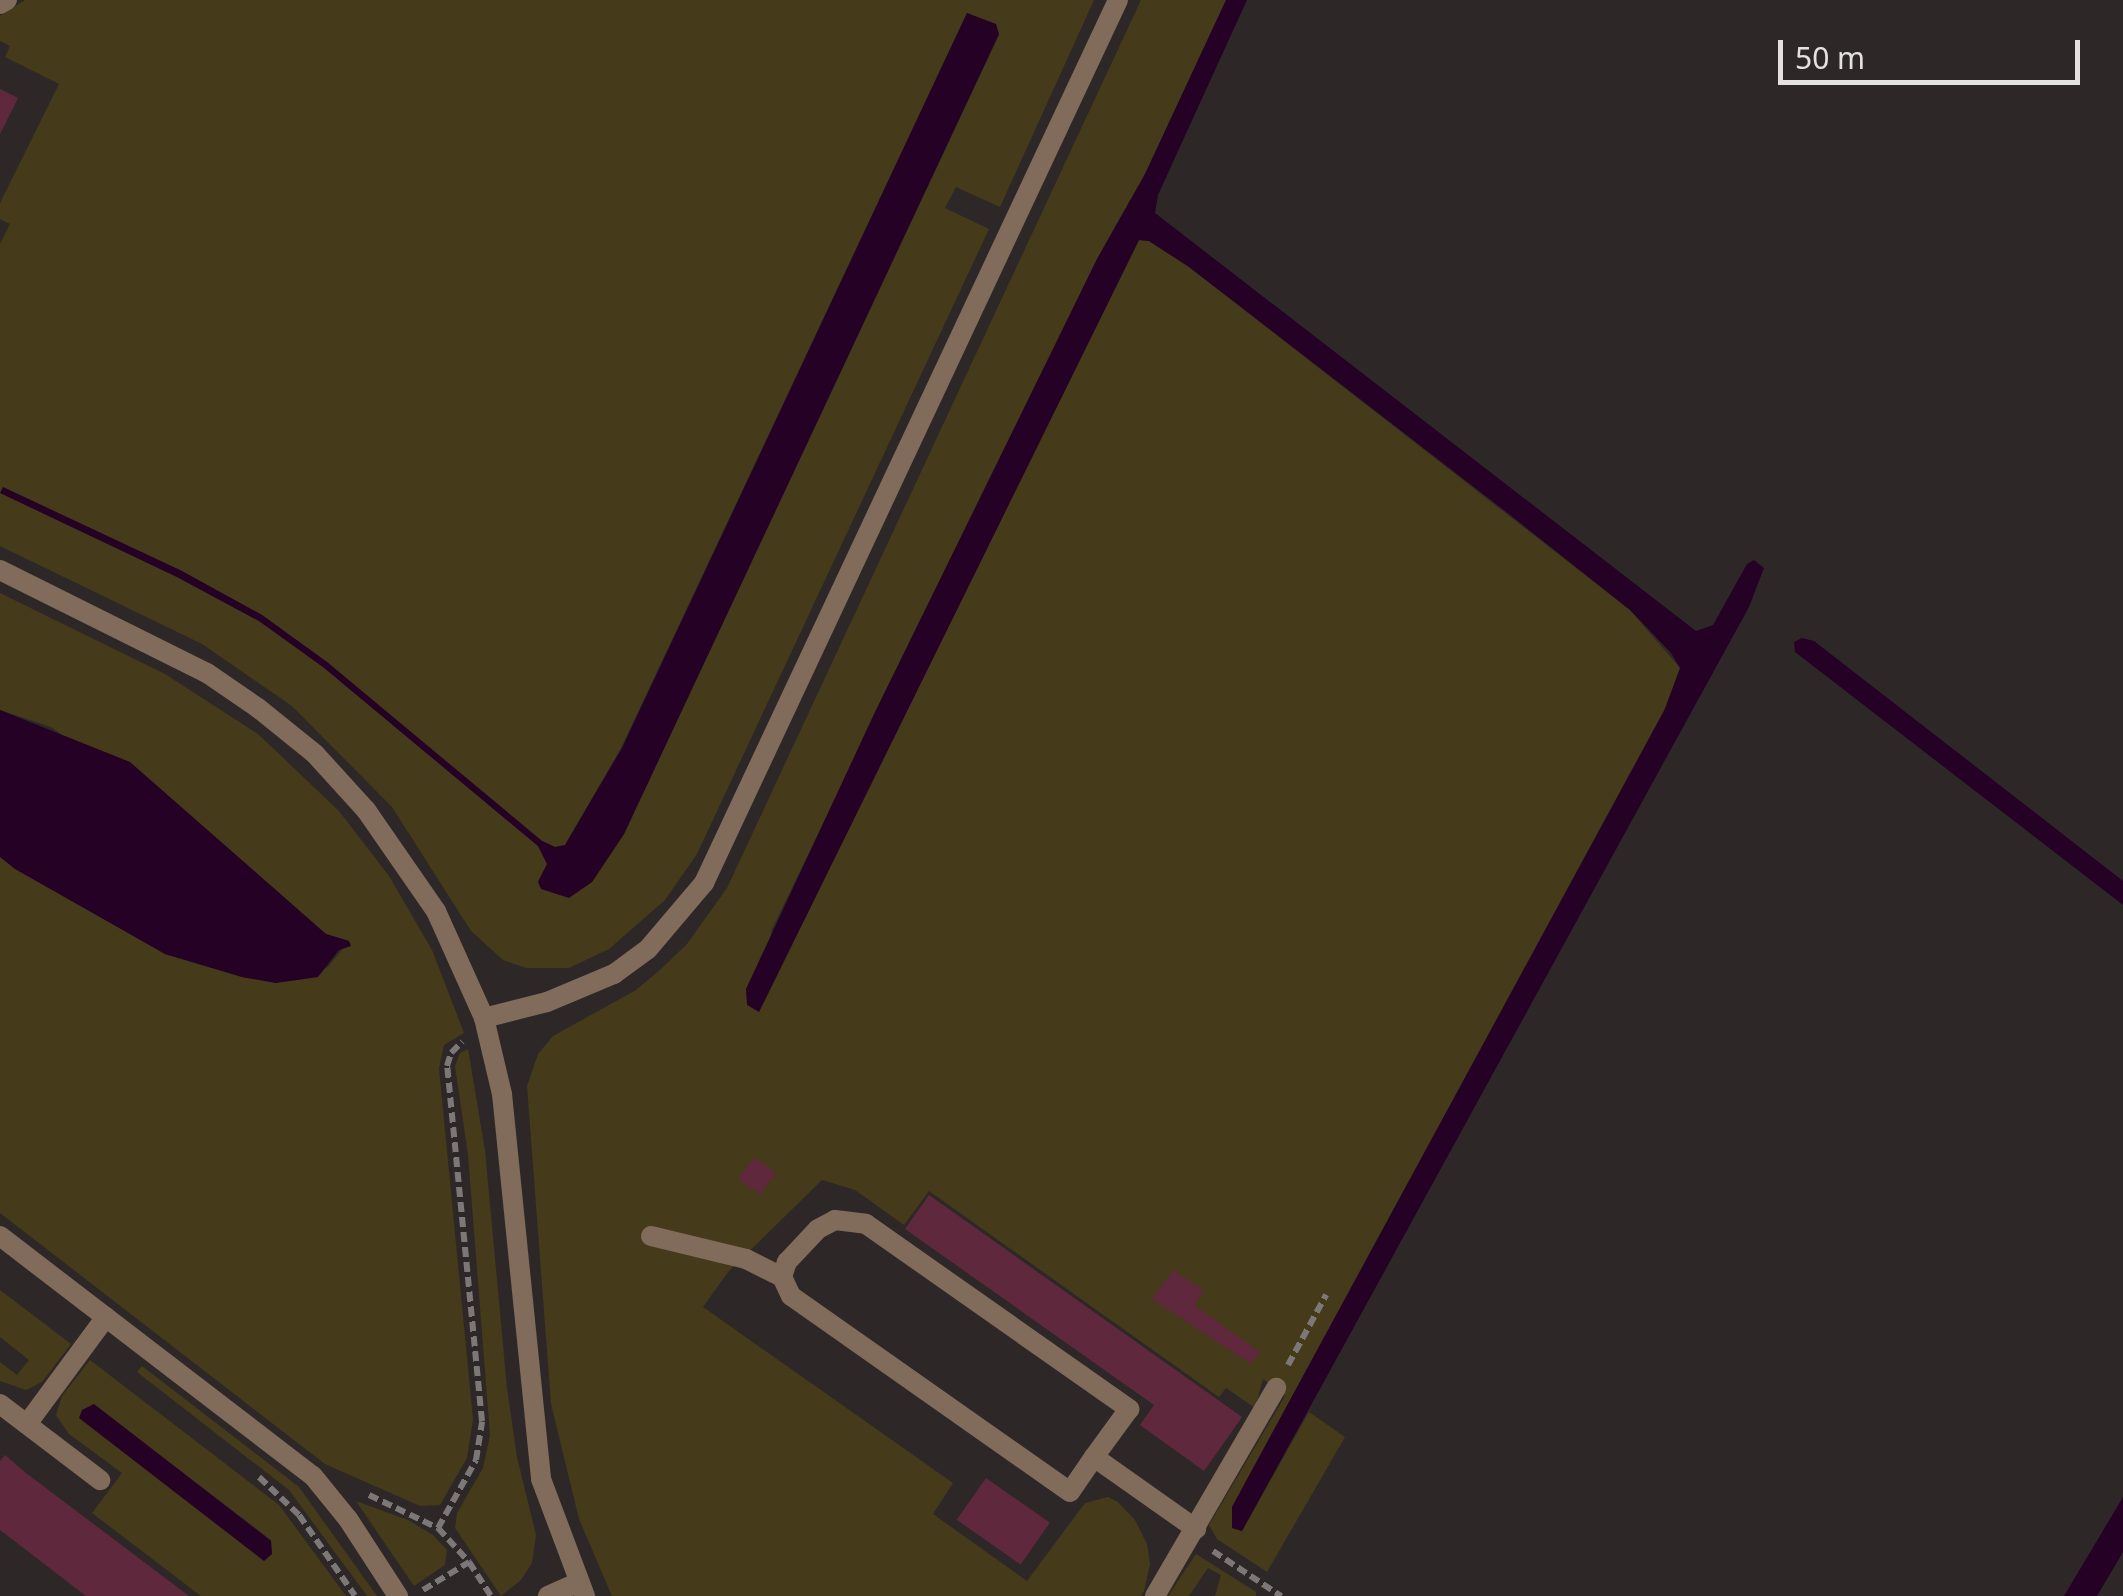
<!DOCTYPE html>
<style>
body{margin:0}
#map{position:relative;width:2123px;height:1596px;overflow:hidden;background:#2d2827;font-family:"Noto Sans",sans-serif}
div>[style]{position:absolute}
.green>*{inset:0;background:#453a19}
.water>*{inset:0;background:#250126}
.building>*{inset:0;background:#5f283d;transform-origin:0 0}
.path>*{height:6px;margin-top:-3px;transform-origin:0;background:repeating-linear-gradient(90deg,#7d7878 0 10px,transparent 0 15px)}
.lane>*{height:20px;margin:-10px;padding:0 10px;transform-origin:10px;border-radius:10px;background:#816b5a}
.street>*{height:20px;margin:-10px;padding:0 10px;transform-origin:10px;border-radius:10px;background:#816b5a}
span{translate:-50% -50%;white-space:nowrap;text-align:center;line-height:1.15;-webkit-text-stroke:8px #2d2827;paint-order:stroke}
.scale{position:absolute;left:1778px;top:40px;width:302px;height:45px;box-sizing:border-box;border:5px solid #e5e1e1;border-top:0;padding-left:12px;font-size:30px;line-height:35px;white-space:nowrap;color:#e5e1e1;-webkit-text-stroke:8px #2d2827;paint-order:stroke}
</style>
<div id="map">
<div class="green">
<div style="clip-path:polygon(evenodd,25px 0,1094px 0,1000px 207px,956px 187px,945px 208px,989px 229px,697px 854px,665px 900px,609px 949px,569px 968px,526px 968px,503px 960px,471px 931px,392px 807px,292px 706px,202px 644px,0 546px,0 244px,10px 224px,0 219px,0 203px,59px 84px,5px 57px,10px 46px,0 41px,0 16px,25px 0,967px 13px,999px 35px,624px 834px,592px 882px,538px 881px,547px 864px,538px 846px,323px 667px,259px 621px,177px 577px,1px 493px,180px 570px,262px 615px,327px 662px,542px 841px,555px 847px,565px 845px,621px 748px,967px 13px)"></div>
<div style="clip-path:polygon(1141px 0,1226px 0,1145px 174px,1097px 259px,772px 929px,759px 1011px,1139px 240px,1149px 241px,1189px 267px,1630px 610px,1680px 668px,1675px 690px,1232px 1507px,1232px 1528px,1242px 1531px,1309px 1412px,1345px 1437px,1267px 1572px,1217px 1539px,1209px 1525px,1285px 1396px,1263px 1379px,1255px 1408px,1226px 1388px,1219px 1397px,929px 1191px,904px 1225px,855px 1190px,822px 1180px,728px 1272px,703px 1307px,953px 1483px,933px 1514px,1027px 1581px,1085px 1503px,1108px 1497px,1118px 1502px,1135px 1520px,1147px 1544px,1150px 1564px,1144px 1591px,1141px 1596px,612px 1596px,579px 1519px,551px 1404px,527px 1086px,538px 1054px,553px 1036px,636px 990px,661px 969px,687px 944px,727px 888px)"></div>
<div style="clip-path:polygon(0 593px,165px 674px,258px 734px,339px 811px,389px 876px,432px 950px,464px 1033px,444px 1045px,439px 1068px,473px 1419px,467px 1458px,440px 1505px,420px 1506px,325px 1464px,0 1213px,0 857px,165px 954px,242px 977px,276px 983px,328px 967px,349px 941px,326px 934px,51px 727px,0 710px)"></div>
<div style="clip-path:polygon(468px 1049px,485px 1150px,507px 1388px,517px 1457px,536px 1535px,532px 1563px,521px 1580px,501px 1596px,455px 1528px,457px 1513px,483px 1468px,490px 1435px,468px 1155px,455px 1066px,460px 1053px)"></div>
<div style="clip-path:polygon(0 1290px,71px 1344px,42px 1382px,26px 1390px,0 1381px,0 1362px,17px 1375px,29px 1360px,0 1337px)"></div>
<div style="clip-path:polygon(evenodd,90px 1360px,279px 1505px,346px 1596px,201px 1596px,92px 1513px,122px 1473px,69px 1434px,56px 1415px,62px 1396px,90px 1360px,93px 1404px,271px 1540px,272px 1554px,93px 1404px)"></div>
<div style="clip-path:polygon(142px 1366px,299px 1487px,377px 1596px,367px 1596px,289px 1490px,137px 1372px)"></div>
<div style="clip-path:polygon(356px 1501px,408px 1520px,433px 1535px,447px 1550px,445px 1565px,414px 1586px)"></div>
<div style="clip-path:polygon(1196px 1554px,1256px 1592px,1256px 1596px,1215px 1596px,1221px 1575px,1208px 1568px,1189px 1596px,1168px 1596px)"></div>
</div>
<div class="water">
<div style="clip-path:polygon(1226px 0,1247px 0,1158px 195px,1155px 213px,1696px 631px,1713px 625px,1747px 564px,1754px 560px,1764px 568px,1749px 607px,1242px 1531px,1232px 1528px,1232px 1507px,1664px 711px,1680px 668px,1671px 653px,1630px 610px,1514px 518px,1189px 267px,1149px 241px,1139px 240px,759px 1012px,747px 1005px,746px 989px,875px 712px,1097px 259px,1145px 174px)"></div>
<div style="clip-path:polygon(967px 13px,996px 24px,999px 34px,624px 834px,592px 882px,569px 898px,541px 889px,538px 882px,547px 864px,538px 846px,323px 667px,259px 621px,177px 577px,0 493px,3px 487px,180px 570px,262px 615px,327px 662px,542px 841px,555px 847px,565px 845px,622px 748px)"></div>
<div style="clip-path:polygon(1802px 638px,1814px 641px,2123px 881px,2123px 905px,1795px 652px,1794px 642px)"></div>
<div style="clip-path:polygon(0 710px,130px 762px,326px 934px,349px 941px,351px 946px,339px 950px,318px 977px,276px 983px,242px 977px,165px 954px,15px 869px,0 857px)"></div>
<div style="clip-path:polygon(94px 1404px,271px 1541px,272px 1554px,264px 1561px,79px 1418px,82px 1410px)"></div>
<div style="clip-path:polygon(2123px 1497px,2123px 1552px,2097px 1596px,2064px 1596px)"></div>
</div>
<div class="building">
<div style="clip-path:polygon(0 89px,18px 98px,0 134px)"></div>
<div style="left:754px;top:1157px;width:27px;height:27px;rotate:36deg"></div>
<div style="clip-path:polygon(929px 1195px,1242px 1417px,1204px 1471px,1140px 1425px,1154px 1405px,905px 1229px)"></div>
<div style="clip-path:polygon(1173px 1270px,1204px 1291px,1194px 1305px,1260px 1352px,1251px 1364px,1152px 1299px)"></div>
<div style="clip-path:polygon(5px 1455px,26px 1473px,189px 1596px,86px 1596px,0 1530px,0 1461px)"></div>
<div style="left:986px;top:1478px;width:78px;height:51px;rotate:35deg"></div>
</div>
<div class="path">
<div style="left:1288px;top:1365px;width:80px;rotate:-61.5deg"></div>
<div style="left:259px;top:1477px;width:55px;rotate:43.5deg"></div>
<div style="left:299px;top:1515px;width:98px;rotate:55.3deg"></div>
<div style="left:369px;top:1495px;width:76px;rotate:25.6deg"></div>
<div style="left:438px;top:1528px;width:46px;rotate:47.6deg"></div>
<div style="left:469px;top:1562px;width:40px;rotate:57.1deg"></div>
<div style="left:438px;top:1528px;width:78px;rotate:-60.8deg"></div>
<div style="left:476px;top:1460px;width:39px;rotate:-81deg"></div>
<div style="left:482px;top:1421px;width:357px;rotate:-95.6deg"></div>
<div style="left:447px;top:1066px;width:14px;rotate:-73deg"></div>
<div style="left:451px;top:1053px;width:16px;rotate:-45deg"></div>
<div style="left:1213px;top:1551px;width:82px;rotate:33.5deg"></div>
<div style="left:423px;top:1590px;width:54px;rotate:-31.3deg"></div>
</div>
<div class="lane">
<div style="left:0;top:4px;width:8px;rotate:-30deg"></div>
<div style="left:651px;top:1236px;width:98px;rotate:13.6deg"></div>
<div style="left:746px;top:1259px;width:40px;rotate:26.6deg"></div>
<div style="left:0;top:1404px;width:126px;rotate:37.2deg"></div>
<div style="left:27px;top:1424px;width:133px;rotate:-53.6deg"></div>
<div style="left:1094px;top:1457px;width:42px;rotate:124.4deg"></div>
<div style="left:1070px;top:1492px;width:341px;rotate:-144.9deg"></div>
<div style="left:791px;top:1296px;width:21px;rotate:-115deg"></div>
<div style="left:782px;top:1277px;width:16px;rotate:-72deg"></div>
<div style="left:787px;top:1262px;width:45px;rotate:-46.8deg"></div>
<div style="left:818px;top:1229px;width:19px;rotate:-28deg"></div>
<div style="left:835px;top:1220px;width:31px;rotate:7deg"></div>
<div style="left:866px;top:1224px;width:322px;rotate:35.1deg"></div>
<div style="left:1129px;top:1409px;width:59px;rotate:126.1deg"></div>
<div style="left:1094px;top:1457px;width:125px;rotate:35.2deg"></div>
<div style="left:1155px;top:1596px;width:241px;rotate:-59.8deg"></div>
</div>
<div class="street">
<div style="left:0;top:570px;width:231px;rotate:26.5deg"></div>
<div style="left:207px;top:673px;width:62px;rotate:34.5deg"></div>
<div style="left:258px;top:708px;width:73px;rotate:38.9deg"></div>
<div style="left:315px;top:754px;width:76px;rotate:47.7deg"></div>
<div style="left:366px;top:810px;width:123px;rotate:55.3deg"></div>
<div style="left:436px;top:911px;width:117px;rotate:65.8deg"></div>
<div style="left:484px;top:1018px;width:78px;rotate:76.7deg"></div>
<div style="left:502px;top:1094px;width:387px;rotate:84.2deg"></div>
<div style="left:541px;top:1479px;width:125px;rotate:69.4deg"></div>
<div style="left:484px;top:1018px;width:65px;rotate:-14.3deg"></div>
<div style="left:547px;top:1002px;width:73px;rotate:-22.7deg"></div>
<div style="left:614px;top:974px;width:42px;rotate:-36.3deg"></div>
<div style="left:648px;top:949px;width:87px;rotate:-49.7deg"></div>
<div style="left:704px;top:883px;width:975px;rotate:-64.88deg"></div>
<div style="left:0;top:1236px;width:394px;rotate:37.5deg"></div>
<div style="left:313px;top:1476px;width:55px;rotate:50.9deg"></div>
<div style="left:348px;top:1519px;width:92px;rotate:57deg"></div>
<div style="left:548px;top:1596px;width:32px;rotate:-24deg"></div>
</div>
<div class="scale">50 m</div>
</div>
